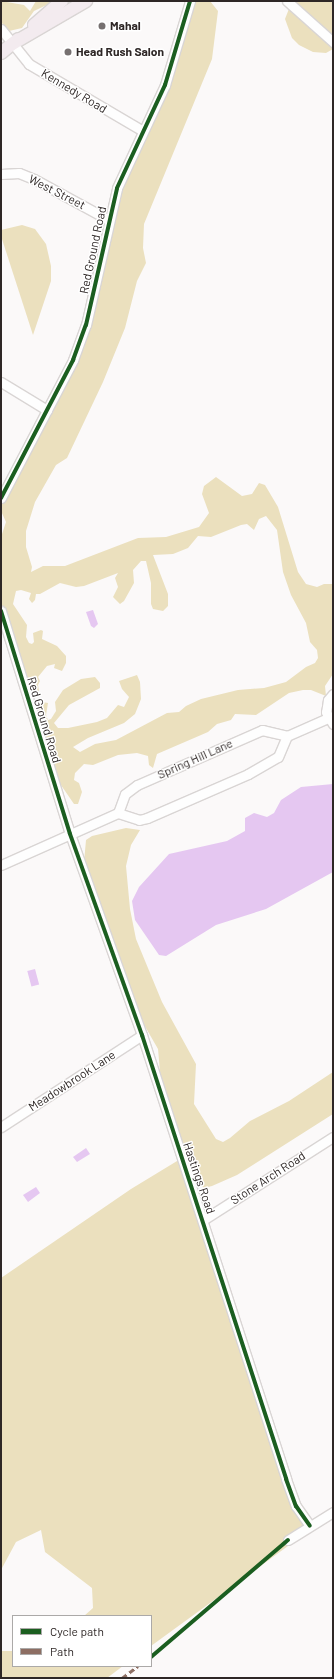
<!DOCTYPE html>
<style>
body{margin:0}
#map{position:relative;width:334px;height:1679px;overflow:hidden;background:#fbf9f9;font-family:Barlow,sans-serif}
div>[style]{position:absolute}
.green>*{inset:0;background:#ebe0be}
.water>*{inset:0;background:#e5c7f1;transform-origin:0 0}
.roads{filter:drop-shadow(1px 0 #d9d5d4) drop-shadow(-1px 0 #d9d5d4) drop-shadow(0 1px #d9d5d4) drop-shadow(0 -1px #d9d5d4)}
.minor>*{height:9px;margin:-4.5px;padding:0 4.5px;transform-origin:4.5px;border-radius:4.5px;background:#fefefe}
.major>*{height:12px;margin:-6px;padding:0 6px;transform-origin:6px;border-radius:6px;background:#f3ebef}
.quiet>*{height:3px;margin-top:-1.5px;transform-origin:0;background:repeating-linear-gradient(90deg,#8d6e63 0 6px,transparent 0 9px)}
.cycleway>*{height:4px;margin:-2px;padding:0 2px;transform-origin:2px;border-radius:2px;background:#1b5e20}
.dots>*{width:11px;height:11px;translate:-50% -50%;box-sizing:border-box;border:2px solid #fff;border-radius:50%}
span{translate:-50% -50%;white-space:nowrap;text-align:center;line-height:1.15;-webkit-text-stroke:3px #fff;paint-order:stroke}
.poi-label{font-size:12px;color:#2e2726;font-weight:700}
.left{translate:0 -50%;text-align:left}
.street-label{font-size:12px;color:#2e2726}
.frame{position:absolute;inset:0;border:2px solid #2e2726;pointer-events:none}
.legend{position:absolute;left:12px;top:1615px;width:140px;height:52px;box-sizing:border-box;background:#fff;border:1px solid #aba9a8;margin:0;padding:5px 7px;list-style:none;font-size:12px;color:#2e2726}
.legend li{display:flex;align-items:center;gap:8px;height:20px}
.legend b{width:20px;border:1px solid #aba9a8}
</style>
<div id="map">
<div class="green">
<div style="clip-path:polygon(1px 1px,24px 5px,30px 11px,36px 1px,55px 1px,34px 11px,22px 28px,9px 31px,1px 22px)"></div>
<div style="clip-path:polygon(193px 1px,210px 1px,218px 11px,212px 59px,144px 224px,143px 248px,146px 263px,137px 281px,125px 328px,103px 382px,67px 458px,56px 465px,35px 502px,26px 531px,26px 547px,32px 567px,31px 572px,43px 566px,65px 566px,138px 538px,166px 537px,199px 527px,209px 513px,202px 494px,204px 486px,216px 477px,242px 496px,252px 494px,259px 483px,265px 485px,278px 507px,298px 572px,306px 584px,317px 587px,324px 584px,333px 584px,333px 674px,325px 686px,326px 696px,311px 690px,303px 690px,289px 693px,256px 715px,235px 714px,231px 720px,217px 724px,208px 732px,157px 754px,153px 768px,149px 765px,148px 756px,137px 753px,118px 755px,93px 765px,84px 764px,75px 773px,74px 780px,79px 783px,82px 792px,78px 804px,74px 804px,54px 775px,52px 764px,56px 756px,49px 753px,44px 746px,46px 740px,37px 711px,38px 704px,42px 702px,48px 703px,46px 715px,48px 720px,51px 719px,56px 711px,55px 702px,63px 690px,81px 679px,95px 677px,100px 683px,100px 688px,69px 705px,54px 723px,58px 728px,68px 728px,97px 722px,107px 718px,118px 705px,124px 707px,129px 697px,122px 689px,119px 681px,137px 675px,140px 682px,141px 699px,135px 714px,124px 723px,88px 738px,73px 747px,80px 752px,95px 744px,116px 740px,167px 713px,179px 712px,186px 706px,201px 699px,238px 690px,264px 688px,286px 682px,306px 667px,315px 663px,318px 658px,317px 650px,310px 642px,306px 623px,291px 595px,283px 572px,277px 530px,266px 516px,259px 519px,254px 530px,247px 524px,241px 525px,211px 537px,198px 536px,188px 548px,173px 554px,153px 555px,168px 594px,168px 606px,163px 611px,153px 609px,151px 604px,151px 583px,146px 561px,141px 561px,133px 570px,134px 583px,124px 601px,120px 604px,113px 597px,118px 587px,115px 578px,118px 573px,84px 586px,76px 587px,60px 583px,40px 594px,36px 594px,35px 600px,32px 603px,29px 599px,31px 593px,21px 590px,16px 591px,13px 604px,27px 625px,26px 637px,29px 643px,32px 644px,34px 642px,33px 633px,41px 630px,43px 631px,42px 639px,57px 646px,66px 656px,66px 663px,62px 671px,54px 668px,55px 664px,47px 666px,38px 677px,40px 681px,38px 685px,39px 691px,32px 690px,27px 685px,26px 674px,2px 610px,1px 537px,6px 522px,1px 511px,2px 499px,23px 467px,26px 454px,84px 348px,126px 176px,159px 110px,191px 16px)"></div>
<div style="clip-path:polygon(292px 1px,333px 1px,333px 49px,326px 53px,313px 52px,299px 45px,292px 38px,285px 19px)"></div>
<div style="clip-path:polygon(22px 225px,35px 229px,46px 244px,51px 266px,51px 281px,33px 335px,1px 236px,1px 230px)"></div>
<div style="clip-path:polygon(126px 828px,140px 830px,131px 845px,126px 866px,130px 909px,136px 939px,162px 1002px,196px 1064px,194px 1104px,216px 1139px,223px 1142px,230px 1138px,250px 1121px,289px 1101px,333px 1072px,333px 1114px,237px 1175px,212px 1186px,204px 1188px,195px 1179px,161px 1083px,158px 1049px,139px 1016px,84px 862px,86px 840px,92px 836px)"></div>
<div style="clip-path:polygon(182px 1158px,286px 1479px,310px 1530px,151px 1646px,151px 1616px,84px 1616px,93px 1608px,92px 1588px,45px 1552px,41px 1530px,16px 1542px,1px 1570px,1px 1278px,131px 1189px)"></div>
<div style="clip-path:polygon(1px 1651px,13px 1651px,13px 1666px,123px 1666px,107px 1678px,1px 1678px)"></div>
</div>
<div class="water">
<div style="clip-path:polygon(93px 610px,98px 624px,94px 628px,91px 626px,86px 612px)"></div>
<div style="clip-path:polygon(333px 784px,333px 872px,266px 909px,216px 925px,166px 956px,159px 955px,135px 920px,132px 901px,139px 887px,169px 854px,227px 841px,245px 831px,245px 818px,254px 813px,267px 817px,274px 813px,281px 800px,301px 787px)"></div>
<div style="left:35px;top:969px;width:16px;height:8px;rotate:75deg"></div>
<div style="clip-path:polygon(86px 1148px,90px 1154px,77px 1162px,73px 1157px)"></div>
<div style="clip-path:polygon(36px 1187px,40px 1193px,28px 1202px,23px 1195px)"></div>
</div>
<div class="roads">
<div class="minor">
<div style="left:287px;top:1px;width:62px;rotate:41.7deg"></div>
<div style="left:1px;top:29px;width:45px;rotate:51.3deg"></div>
<div style="left:29px;top:64px;width:132px;rotate:30.4deg"></div>
<div style="left:1px;top:174px;width:18px;rotate:-3deg"></div>
<div style="left:19px;top:173px;width:16px;rotate:22deg"></div>
<div style="left:34px;top:179px;width:85px;rotate:28.7deg"></div>
<div style="left:1px;top:382px;width:54px;rotate:31.3deg"></div>
<div style="left:1px;top:498px;width:156px;rotate:-62.4deg"></div>
<div style="left:73px;top:360px;width:37px;rotate:-70deg"></div>
<div style="left:86px;top:325px;width:140px;rotate:-77.2deg"></div>
<div style="left:117px;top:188px;width:114px;rotate:-65deg"></div>
<div style="left:165px;top:85px;width:88px;rotate:-73.4deg"></div>
<div style="left:1px;top:611px;width:233px;rotate:72.8deg"></div>
<div style="left:70px;top:834px;width:214px;rotate:70.3deg"></div>
<div style="left:142px;top:1035px;width:467px;rotate:72deg"></div>
<div style="left:286px;top:1479px;width:29px;rotate:70deg"></div>
<div style="left:296px;top:1506px;width:24px;rotate:55deg"></div>
<div style="left:333px;top:694px;width:8px;rotate:130deg"></div>
<div style="left:328px;top:700px;width:12px;rotate:99deg"></div>
<div style="left:326px;top:712px;width:14px;rotate:60deg"></div>
<div style="left:118px;top:813px;width:20px;rotate:-70deg"></div>
<div style="left:125px;top:794px;width:15px;rotate:-37deg"></div>
<div style="left:137px;top:785px;width:137px;rotate:-23.7deg"></div>
<div style="left:262px;top:730px;width:26px;rotate:13deg"></div>
<div style="left:287px;top:736px;width:45px;rotate:-23.7deg"></div>
<div style="left:1px;top:865px;width:128px;rotate:-24deg"></div>
<div style="left:118px;top:813px;width:22px;rotate:18deg"></div>
<div style="left:139px;top:820px;width:8px;rotate:-14deg"></div>
<div style="left:147px;top:818px;width:110px;rotate:-23.5deg"></div>
<div style="left:248px;top:774px;width:34px;rotate:-30deg"></div>
<div style="left:278px;top:757px;width:23px;rotate:-67deg"></div>
<div style="left:1px;top:1127px;width:168px;rotate:-33.1deg"></div>
<div style="left:203px;top:1220px;width:154px;rotate:-32.6deg"></div>
<div style="left:288px;top:1540px;width:53px;rotate:-31.9deg"></div>
</div>
<div class="major">
<div style="left:34px;top:25px;width:37px;rotate:-41deg"></div>
<div style="left:12px;top:44px;width:86px;rotate:-30.2deg"></div>
<div style="left:1px;top:53px;width:22px;rotate:-39deg"></div>
</div>
</div>
<div class="quiet">
<div style="left:122px;top:1678px;width:20px;rotate:-37deg"></div>
</div>
<div class="cycleway">
<div style="left:1px;top:498px;width:156px;rotate:-62.4deg"></div>
<div style="left:73px;top:360px;width:37px;rotate:-70deg"></div>
<div style="left:86px;top:325px;width:140px;rotate:-77.2deg"></div>
<div style="left:117px;top:188px;width:114px;rotate:-65deg"></div>
<div style="left:165px;top:85px;width:88px;rotate:-73.4deg"></div>
<div style="left:1px;top:611px;width:233px;rotate:72.8deg"></div>
<div style="left:70px;top:834px;width:214px;rotate:70.3deg"></div>
<div style="left:142px;top:1035px;width:467px;rotate:72deg"></div>
<div style="left:286px;top:1479px;width:29px;rotate:70deg"></div>
<div style="left:296px;top:1506px;width:24px;rotate:55deg"></div>
<div style="left:151px;top:1657px;width:180px;rotate:-40.5deg"></div>
</div>
<div class="dots">
<div style="left:102px;top:26px;background:#767070"></div>
<div style="left:68px;top:52px;background:#767070"></div>
</div>
<div class="poi-label">
<span class="left" style="left:110px;top:26px">Mahal</span>
<span class="left" style="left:76px;top:52px">Head Rush Salon</span>
</div>
<div class="street-label">
<span style="left:74px;top:91px;rotate:31deg">Kennedy Road</span>
<span style="left:57px;top:192px;rotate:27deg">West Street</span>
<span style="left:93px;top:250px;rotate:-78deg">Red Ground Road</span>
<span style="left:44px;top:720px;rotate:73deg">Red Ground Road</span>
<span style="left:195px;top:759px;rotate:-24deg">Spring Hill Lane</span>
<span style="left:72px;top:1081px;rotate:-33deg">Meadowbrook Lane</span>
<span style="left:199px;top:1178px;rotate:71deg">Hastings Road</span>
<span style="left:268px;top:1178px;rotate:-33deg">Stone Arch Road</span>
</div>
<div class="frame"></div>
<ul class="legend">
<li><b style="height:5px;background:#1b5e20"></b>Cycle path</li>
<li><b style="height:5px;background:#8d6e63"></b>Path</li>
</ul>
</div>
